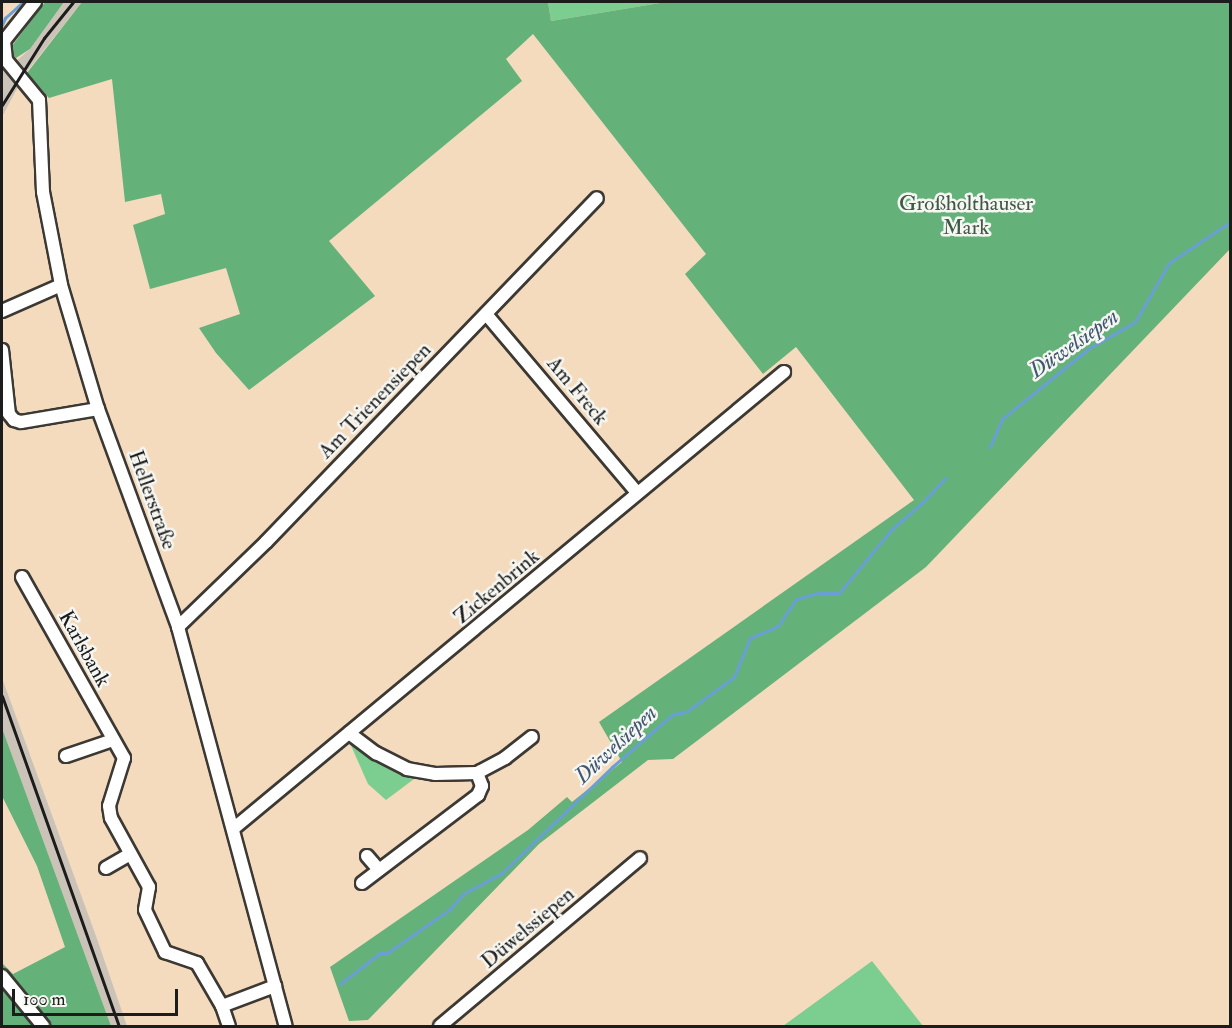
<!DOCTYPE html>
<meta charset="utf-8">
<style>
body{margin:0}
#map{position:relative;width:1232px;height:1028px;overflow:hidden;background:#f4dbbe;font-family:"IM FELL Double Pica",serif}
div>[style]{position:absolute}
.industrial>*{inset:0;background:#cbc3b8}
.green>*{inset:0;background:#7cce90}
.forest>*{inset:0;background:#65b17a}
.stream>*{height:3px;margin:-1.5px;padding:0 1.5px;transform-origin:1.5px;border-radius:1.5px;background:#6a9fd6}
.roads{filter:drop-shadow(2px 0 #3c3934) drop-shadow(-2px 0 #3c3934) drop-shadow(0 2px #3c3934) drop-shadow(0 -2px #3c3934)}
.street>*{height:12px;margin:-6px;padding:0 6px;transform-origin:6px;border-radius:6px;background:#fff}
.rail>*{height:3px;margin:-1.5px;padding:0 1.5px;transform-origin:1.5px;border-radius:1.5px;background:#1c1c1c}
span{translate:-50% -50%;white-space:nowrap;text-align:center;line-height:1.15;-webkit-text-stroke:5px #f6f6f2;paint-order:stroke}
.park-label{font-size:21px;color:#3e5a45}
.street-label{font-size:21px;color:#1c1c1c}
.water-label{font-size:22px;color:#3f5770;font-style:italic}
.frame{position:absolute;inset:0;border:3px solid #1c1c1c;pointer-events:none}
.scale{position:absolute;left:12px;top:989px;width:166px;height:27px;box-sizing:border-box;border:3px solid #1c1c1c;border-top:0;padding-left:8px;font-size:18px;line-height:21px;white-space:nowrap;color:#1c1c1c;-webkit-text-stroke:4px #f6f6f2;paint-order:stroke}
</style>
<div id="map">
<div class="industrial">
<div style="clip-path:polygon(64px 2px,82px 2px,25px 74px,14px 63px,30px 49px)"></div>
<div style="clip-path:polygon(2px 69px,20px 83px,2px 117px)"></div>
<div style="clip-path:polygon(2px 678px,96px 936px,127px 1026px,111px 1026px,2px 728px)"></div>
</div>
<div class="green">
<div style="clip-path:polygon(548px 2px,666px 2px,551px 21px)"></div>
<div style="clip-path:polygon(351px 739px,418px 776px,386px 800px,368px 784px,349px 741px)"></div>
<div style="clip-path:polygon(872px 961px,923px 1026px,783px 1026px)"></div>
</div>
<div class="forest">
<div style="clip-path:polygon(45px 2px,64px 2px,30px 49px,16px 58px,11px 52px,12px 46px)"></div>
<div style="clip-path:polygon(82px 2px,548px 2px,551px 21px,666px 2px,1230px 2px,1230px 249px,926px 567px,673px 759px,648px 760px,539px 844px,368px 1020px,349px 1021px,330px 967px,528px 830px,567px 797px,572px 802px,622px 762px,599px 722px,914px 500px,796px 347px,763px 374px,685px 274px,706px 254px,533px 34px,506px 59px,522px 81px,329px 241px,375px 296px,249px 390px,216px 353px,199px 328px,240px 314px,226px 268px,150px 289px,133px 225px,165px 214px,161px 194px,125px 202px,112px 79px,49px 98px,27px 73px)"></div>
<div style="clip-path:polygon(2px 728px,111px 1026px,2px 1026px,2px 963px,13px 974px,65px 947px,37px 866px,2px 796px)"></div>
</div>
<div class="stream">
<div style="left:2px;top:25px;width:8px;rotate:-67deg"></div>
<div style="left:5px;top:18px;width:24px;rotate:-42deg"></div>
<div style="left:990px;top:447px;width:30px;rotate:-67deg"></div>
<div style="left:1002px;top:419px;width:111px;rotate:-39.1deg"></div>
<div style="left:1088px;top:349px;width:54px;rotate:-29.9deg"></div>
<div style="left:1135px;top:322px;width:68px;rotate:-60deg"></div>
<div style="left:1169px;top:263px;width:73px;rotate:-33.9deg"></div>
<div style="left:340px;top:984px;width:51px;rotate:-37.8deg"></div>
<div style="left:380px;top:953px;width:7px"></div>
<div style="left:387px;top:953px;width:77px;rotate:-34.9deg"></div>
<div style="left:450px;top:909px;width:20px;rotate:-49deg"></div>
<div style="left:463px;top:894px;width:44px;rotate:-28.3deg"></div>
<div style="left:502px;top:873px;width:153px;rotate:-43.9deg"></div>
<div style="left:612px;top:767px;width:81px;rotate:-41deg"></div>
<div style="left:673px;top:714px;width:13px;rotate:-9deg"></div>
<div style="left:686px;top:712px;width:59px;rotate:-36.1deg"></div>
<div style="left:734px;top:677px;width:42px;rotate:-67.7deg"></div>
<div style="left:750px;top:638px;width:30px;rotate:-23deg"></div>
<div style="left:778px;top:626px;width:32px;rotate:-56deg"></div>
<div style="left:796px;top:599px;width:23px;rotate:-15deg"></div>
<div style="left:818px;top:593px;width:21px"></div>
<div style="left:839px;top:593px;width:83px;rotate:-50.4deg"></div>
<div style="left:892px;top:529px;width:40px;rotate:-41deg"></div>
<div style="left:922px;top:503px;width:34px;rotate:-47deg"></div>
</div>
<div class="roads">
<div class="street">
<div style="left:35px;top:2px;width:50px;rotate:128.5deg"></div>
<div style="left:4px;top:41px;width:19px;rotate:84deg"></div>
<div style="left:6px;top:60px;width:52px;rotate:50.5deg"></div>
<div style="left:39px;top:100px;width:92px;rotate:87.5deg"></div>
<div style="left:43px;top:192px;width:95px;rotate:79deg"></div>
<div style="left:61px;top:285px;width:129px;rotate:73.4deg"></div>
<div style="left:98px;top:409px;width:232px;rotate:69.8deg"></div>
<div style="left:178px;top:627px;width:413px;rotate:74.9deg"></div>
<div style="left:2px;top:311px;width:64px;rotate:-23.8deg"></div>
<div style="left:486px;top:314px;width:234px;rotate:49.8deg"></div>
<div style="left:2px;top:350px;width:64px;rotate:83.8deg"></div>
<div style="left:9px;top:414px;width:8px;rotate:50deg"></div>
<div style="left:14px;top:420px;width:7px;rotate:16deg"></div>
<div style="left:21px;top:422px;width:78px;rotate:-9.6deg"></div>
<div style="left:22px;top:577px;width:208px;rotate:60.6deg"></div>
<div style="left:124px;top:758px;width:50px;rotate:107.4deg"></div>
<div style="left:109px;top:806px;width:12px;rotate:81deg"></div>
<div style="left:111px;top:818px;width:79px;rotate:61.2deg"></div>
<div style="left:149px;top:887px;width:23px;rotate:100deg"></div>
<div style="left:145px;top:910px;width:47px;rotate:64.5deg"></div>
<div style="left:165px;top:952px;width:34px;rotate:19deg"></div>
<div style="left:197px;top:963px;width:50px;rotate:59.8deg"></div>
<div style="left:222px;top:1006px;width:21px;rotate:71deg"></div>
<div style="left:178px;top:627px;width:122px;rotate:-44deg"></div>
<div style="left:266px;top:542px;width:477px;rotate:-46.1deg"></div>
<div style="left:349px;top:733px;width:34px;rotate:37deg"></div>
<div style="left:376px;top:753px;width:35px;rotate:27deg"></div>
<div style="left:407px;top:769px;width:28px;rotate:10deg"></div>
<div style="left:435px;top:774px;width:42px;rotate:-1.4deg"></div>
<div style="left:477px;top:773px;width:32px;rotate:-28deg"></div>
<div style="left:505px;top:758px;width:34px;rotate:-38deg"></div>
<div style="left:66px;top:756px;width:50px;rotate:-18.8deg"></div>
<div style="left:233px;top:829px;width:716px;rotate:-39.67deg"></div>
<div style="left:367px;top:856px;width:18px;rotate:49deg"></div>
<div style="left:106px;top:868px;width:28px;rotate:-30deg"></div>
<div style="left:362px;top:883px;width:146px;rotate:-37.2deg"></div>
<div style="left:478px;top:795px;width:10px;rotate:-66deg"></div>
<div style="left:482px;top:786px;width:14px;rotate:-111deg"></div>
<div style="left:2px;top:976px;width:65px;rotate:50.6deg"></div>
<div style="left:222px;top:1006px;width:57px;rotate:-20.7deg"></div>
<div style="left:440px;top:1026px;width:261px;rotate:-40deg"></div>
</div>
</div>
<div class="rail">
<div style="left:2px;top:105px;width:79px;rotate:-57.9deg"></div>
<div style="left:44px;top:38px;width:46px;rotate:-51.1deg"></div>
<div style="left:2px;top:696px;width:350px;rotate:70.5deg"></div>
</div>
<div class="park-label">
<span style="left:966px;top:216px">Großholthauser<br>Mark</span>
</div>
<div class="street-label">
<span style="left:577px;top:391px;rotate:50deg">Am Freck</span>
<span style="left:375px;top:401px;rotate:-46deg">Am Trienensiepen</span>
<span style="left:152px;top:500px;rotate:70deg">Hellerstraße</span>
<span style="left:497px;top:587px;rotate:-40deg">Zickenbrink</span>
<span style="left:84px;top:649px;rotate:61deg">Karlsbank</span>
<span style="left:528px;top:928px;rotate:-40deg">Düwelssiepen</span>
</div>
<div class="water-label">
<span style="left:1074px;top:344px;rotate:-35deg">Düwelsiepen</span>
<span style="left:616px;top:745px;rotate:-43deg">Düwelsiepen</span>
</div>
<div class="frame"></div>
<div class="scale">100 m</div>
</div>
